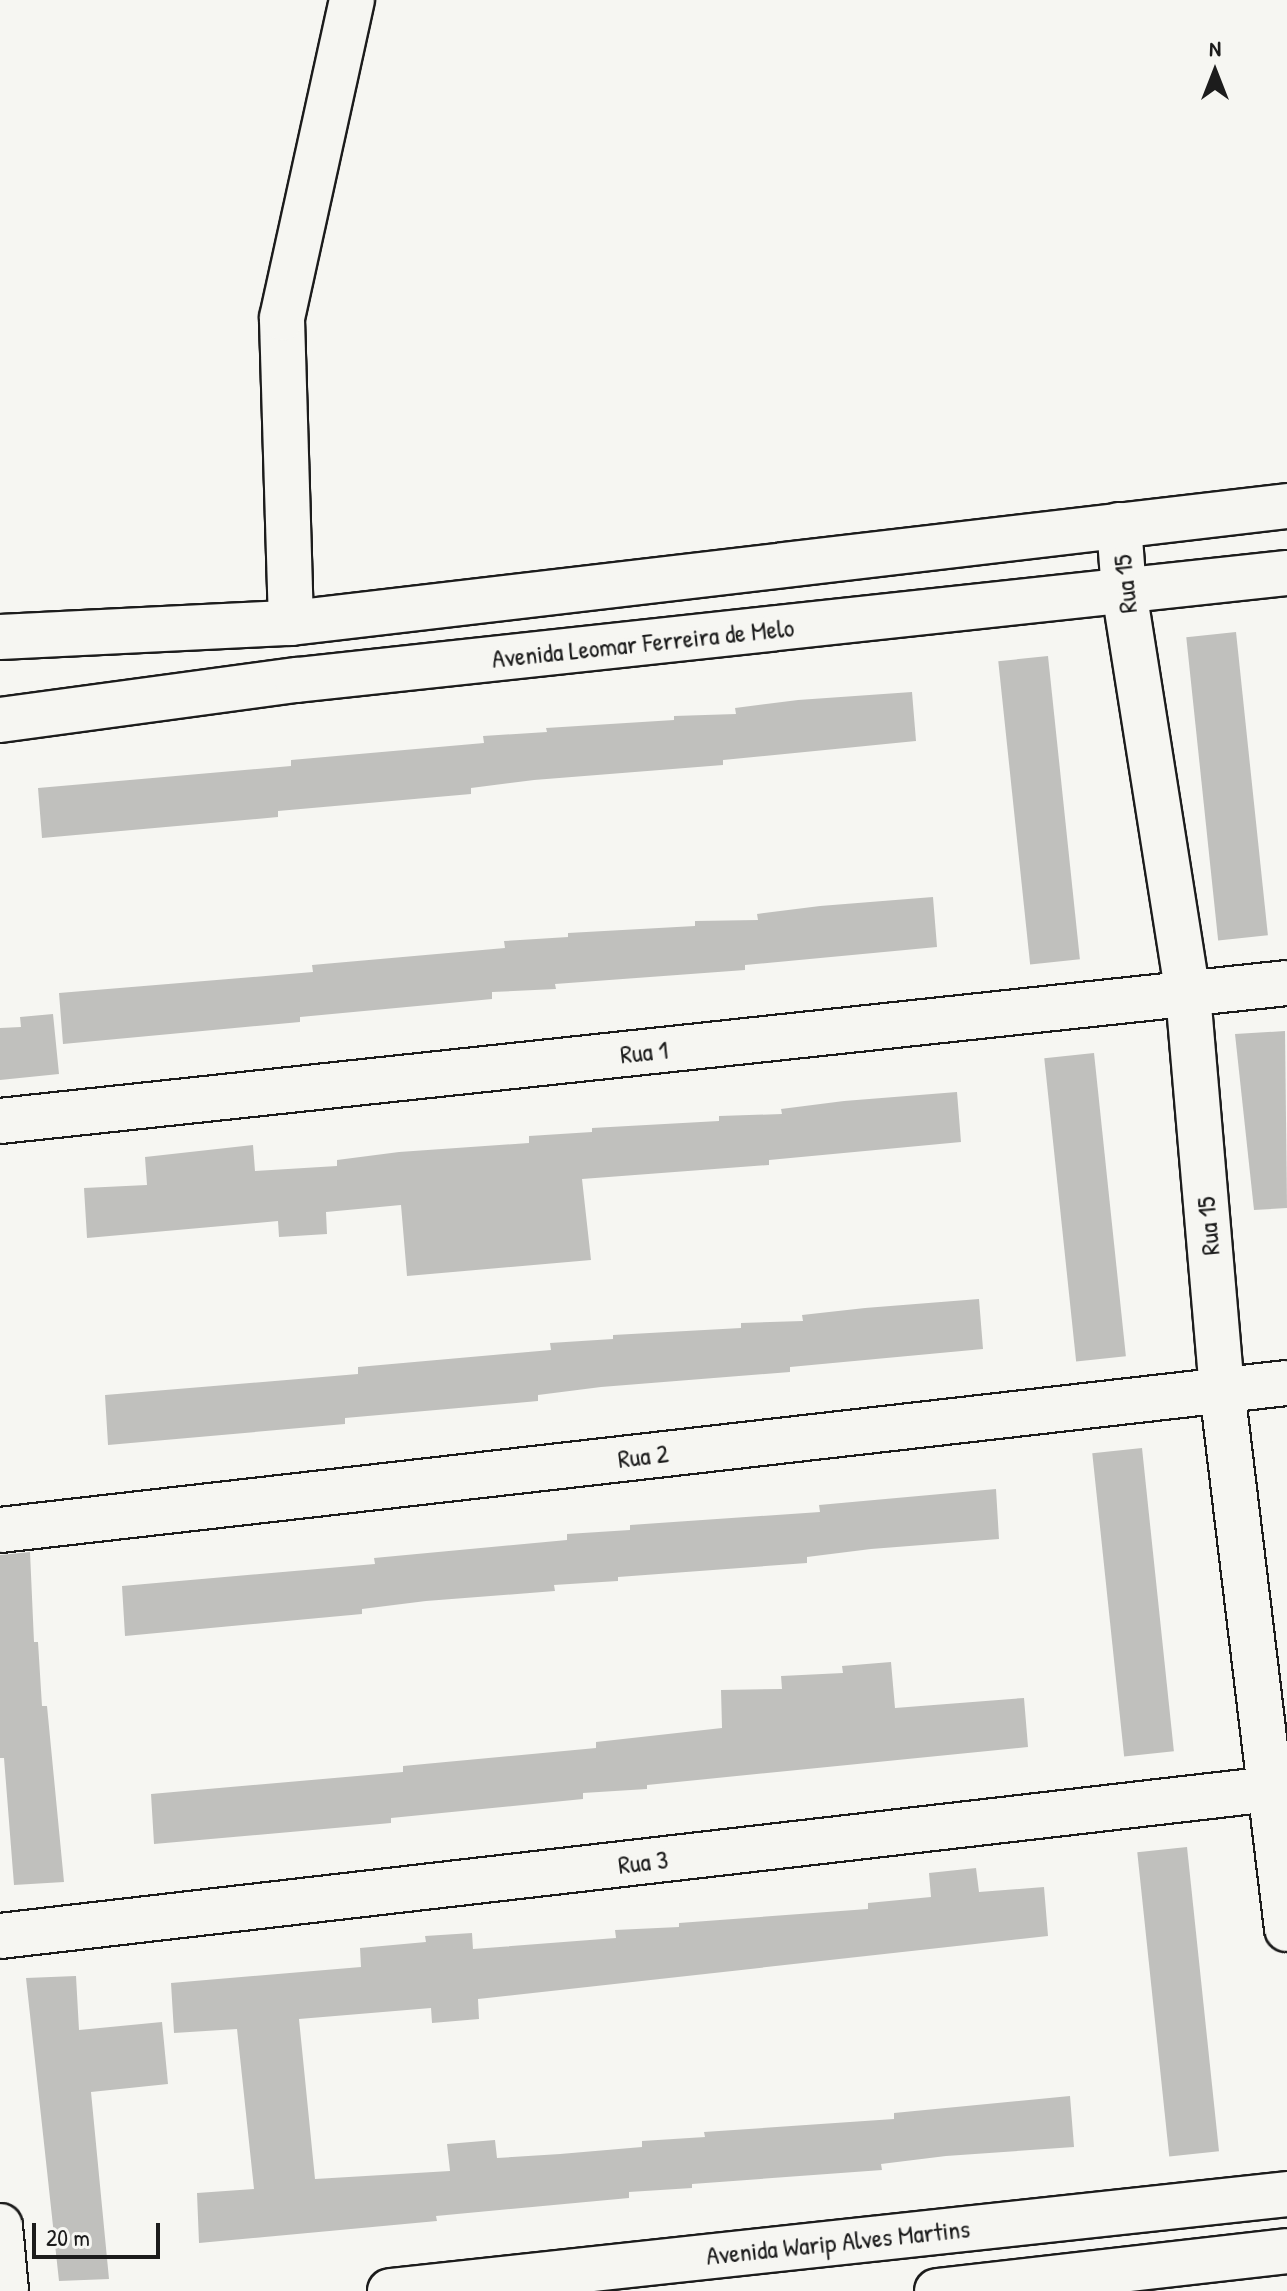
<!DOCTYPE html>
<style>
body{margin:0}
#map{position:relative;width:1287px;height:2291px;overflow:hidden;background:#f6f6f2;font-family:"Patrick Hand",sans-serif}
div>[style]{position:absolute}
.building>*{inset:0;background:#c0c0bd;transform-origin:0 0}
.roads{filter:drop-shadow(2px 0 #1c1c1c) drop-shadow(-2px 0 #1c1c1c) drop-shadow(0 2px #1c1c1c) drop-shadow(0 -2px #1c1c1c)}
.minor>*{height:44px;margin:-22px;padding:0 22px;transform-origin:22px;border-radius:22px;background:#f6f6f2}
.tertiary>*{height:44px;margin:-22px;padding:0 22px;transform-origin:22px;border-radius:22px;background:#f6f6f2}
span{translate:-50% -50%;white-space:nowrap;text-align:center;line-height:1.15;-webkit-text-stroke:6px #f6f6f2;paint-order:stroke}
.street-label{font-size:26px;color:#1c1c1c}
.north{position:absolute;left:1175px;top:32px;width:80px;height:80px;-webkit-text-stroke:6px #f6f6f2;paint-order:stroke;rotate:0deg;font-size:22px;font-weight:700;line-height:32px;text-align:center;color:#1c1c1c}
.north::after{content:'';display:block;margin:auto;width:28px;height:36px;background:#1c1c1c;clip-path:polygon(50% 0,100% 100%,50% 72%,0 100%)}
.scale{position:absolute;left:32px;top:2223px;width:128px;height:36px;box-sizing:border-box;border:4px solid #1c1c1c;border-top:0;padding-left:10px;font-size:24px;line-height:28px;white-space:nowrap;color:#1c1c1c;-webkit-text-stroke:6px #f6f6f2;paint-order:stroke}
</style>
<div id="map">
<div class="building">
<div style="left:1236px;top:632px;width:305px;height:50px;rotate:84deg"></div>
<div style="left:1048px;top:656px;width:305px;height:50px;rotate:84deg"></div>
<div style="clip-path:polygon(912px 692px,916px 741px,723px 760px,723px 765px,534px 780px,471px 788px,471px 794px,278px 811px,278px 817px,42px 838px,38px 788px,291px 766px,291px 760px,484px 743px,483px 736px,547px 732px,546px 728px,674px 720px,674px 716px,736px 714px,735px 708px,798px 700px)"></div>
<div style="clip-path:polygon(933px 897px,937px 947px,745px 965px,745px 970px,555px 984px,556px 989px,492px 992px,492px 999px,300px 1017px,300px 1022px,63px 1044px,59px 993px,313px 972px,312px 965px,505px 948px,504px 941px,568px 937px,568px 933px,695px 926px,695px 921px,758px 920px,757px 914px,820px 906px)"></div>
<div style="clip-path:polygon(53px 1014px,59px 1074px,0 1080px,0 1028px,21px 1027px,20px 1017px)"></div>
<div style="clip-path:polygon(1285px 1031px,1287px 1208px,1254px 1210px,1235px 1034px)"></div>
<div style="left:1094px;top:1053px;width:305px;height:50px;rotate:84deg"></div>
<div style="clip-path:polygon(957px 1092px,961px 1142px,769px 1160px,769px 1165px,582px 1179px,591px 1260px,407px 1276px,401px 1205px,326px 1212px,327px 1234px,279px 1237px,278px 1221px,87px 1238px,84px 1188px,147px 1185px,145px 1157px,253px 1145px,255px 1171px,337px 1166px,337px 1160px,399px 1152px,529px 1143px,529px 1136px,592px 1132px,592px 1128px,719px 1121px,719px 1116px,782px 1114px,781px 1109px,844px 1101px)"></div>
<div style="clip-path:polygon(979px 1299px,983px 1349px,790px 1367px,790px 1372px,601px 1387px,538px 1395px,538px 1401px,345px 1418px,345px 1424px,108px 1445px,105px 1395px,358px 1374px,358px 1367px,551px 1350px,550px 1343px,613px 1339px,613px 1335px,741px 1328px,741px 1323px,803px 1321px,802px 1315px,865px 1308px)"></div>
<div style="left:1142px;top:1448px;width:305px;height:50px;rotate:84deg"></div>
<div style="clip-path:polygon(996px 1489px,999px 1539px,871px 1549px,807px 1557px,807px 1563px,618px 1577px,618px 1581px,554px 1585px,555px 1591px,426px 1601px,362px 1609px,362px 1614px,125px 1636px,122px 1586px,375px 1564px,374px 1558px,567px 1540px,567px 1534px,630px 1530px,630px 1525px,820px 1512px,819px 1505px)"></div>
<div style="clip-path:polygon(30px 1552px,34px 1642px,38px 1642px,42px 1706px,47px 1706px,64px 1882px,14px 1885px,4px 1758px,0 1758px,0 1555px)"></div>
<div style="clip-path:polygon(891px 1662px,895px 1708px,1024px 1698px,1028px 1747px,647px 1785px,647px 1789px,583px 1793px,583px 1799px,391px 1818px,391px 1823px,154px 1844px,151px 1794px,403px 1772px,403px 1766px,596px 1748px,596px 1742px,722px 1728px,721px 1690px,782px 1689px,781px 1676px,843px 1673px,842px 1666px)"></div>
<div style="left:1187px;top:1847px;width:306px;height:50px;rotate:84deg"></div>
<div style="clip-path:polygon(976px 1868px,979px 1892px,1044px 1887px,1048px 1936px,478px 1999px,479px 2019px,432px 2023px,431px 2008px,299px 2019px,315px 2179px,450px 2171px,447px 2144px,495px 2140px,497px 2158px,560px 2154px,642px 2147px,642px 2141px,705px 2137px,704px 2132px,894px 2119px,894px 2113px,1070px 2096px,1074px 2147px,946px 2156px,881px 2164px,882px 2170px,692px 2184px,692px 2188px,629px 2192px,629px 2198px,436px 2216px,437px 2221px,199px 2243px,197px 2193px,254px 2189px,237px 2029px,174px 2033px,171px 1983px,361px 1967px,360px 1948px,426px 1942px,425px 1936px,472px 1933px,473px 1949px,616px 1938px,615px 1930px,679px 1927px,679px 1923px,868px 1909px,868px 1903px,931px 1897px,929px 1873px)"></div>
<div style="clip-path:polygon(76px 1976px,79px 2030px,162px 2022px,168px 2084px,91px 2092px,109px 2279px,59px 2281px,26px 1978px)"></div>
</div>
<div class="roads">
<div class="minor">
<div style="left:1119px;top:525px;width:66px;rotate:85.7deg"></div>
<div style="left:1124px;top:591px;width:408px;rotate:81deg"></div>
<div style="left:1188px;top:994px;width:397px;rotate:85.1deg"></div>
<div style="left:1222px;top:1390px;width:543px;rotate:83.12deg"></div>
<div style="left:291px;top:623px;width:305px;rotate:-91.7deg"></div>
<div style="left:282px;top:318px;width:326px;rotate:-77.6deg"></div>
<div style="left:0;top:1121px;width:1294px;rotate:-6.12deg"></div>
<div style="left:0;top:1530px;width:1295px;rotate:-6.52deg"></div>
<div style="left:0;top:1936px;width:1296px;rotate:-6.6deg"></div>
<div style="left:0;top:2226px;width:65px;rotate:84.7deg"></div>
<div style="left:390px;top:2291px;width:902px;rotate:-6.17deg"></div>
<div style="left:937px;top:2291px;width:352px;rotate:-6.5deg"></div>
</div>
<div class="tertiary">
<div style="left:0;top:637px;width:291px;rotate:-2.8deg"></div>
<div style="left:291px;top:623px;width:1003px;rotate:-6.7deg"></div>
<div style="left:0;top:720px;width:300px;rotate:-7.7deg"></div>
<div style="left:297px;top:680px;width:996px;rotate:-6.17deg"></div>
</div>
</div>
<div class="street-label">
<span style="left:1125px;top:584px;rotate:-96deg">Rua 15</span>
<span style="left:643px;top:643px;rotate:-6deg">Avenida Leomar Ferreira de Melo</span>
<span style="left:644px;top:1052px;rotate:-6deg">Rua 1</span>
<span style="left:1208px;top:1226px;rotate:-95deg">Rua 15</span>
<span style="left:643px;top:1456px;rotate:-7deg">Rua 2</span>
<span style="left:643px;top:1862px;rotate:-7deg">Rua 3</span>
<span style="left:838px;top:2242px;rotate:-6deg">Avenida Warip Alves Martins</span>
</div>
<div class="north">N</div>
<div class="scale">20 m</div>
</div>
